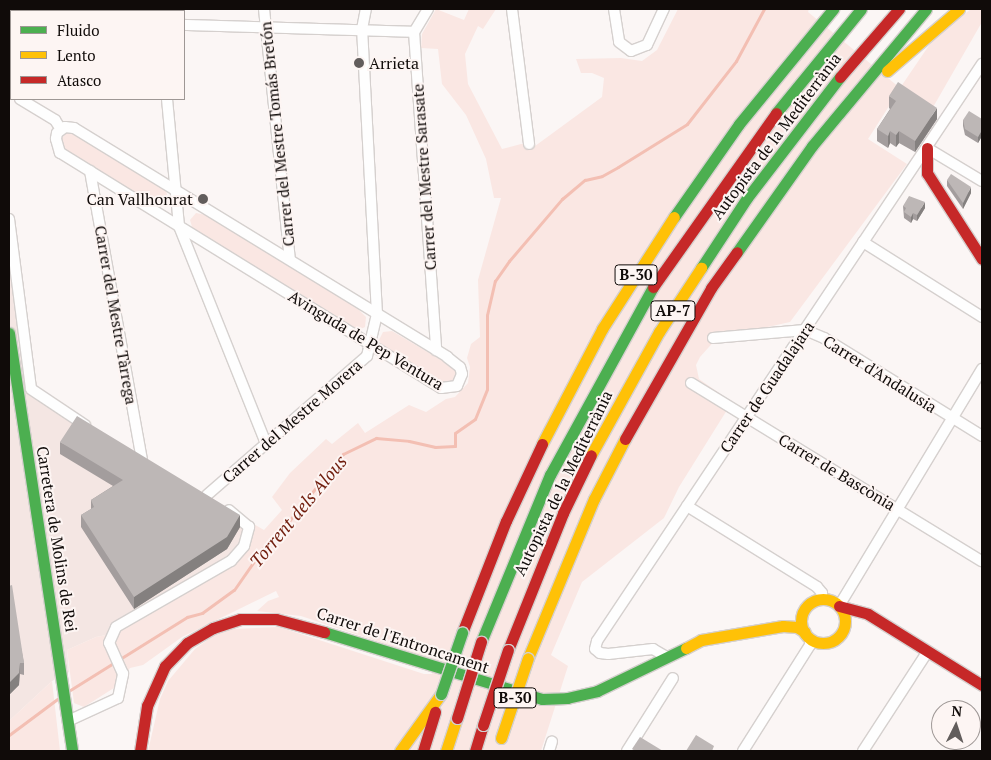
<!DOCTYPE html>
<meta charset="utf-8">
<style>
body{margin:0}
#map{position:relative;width:991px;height:760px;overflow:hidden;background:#fbf6f5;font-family:"PT Serif",serif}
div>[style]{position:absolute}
.built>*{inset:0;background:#f4e6e3}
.green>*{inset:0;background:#fae7e3}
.stream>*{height:3px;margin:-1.5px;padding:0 1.5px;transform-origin:1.5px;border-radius:1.5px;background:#f3bfb3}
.roads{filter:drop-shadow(1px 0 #d5d0ce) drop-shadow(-1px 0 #d5d0ce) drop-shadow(0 1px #d5d0ce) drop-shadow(0 -1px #d5d0ce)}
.street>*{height:10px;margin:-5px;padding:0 5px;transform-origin:5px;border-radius:5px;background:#fefefe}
.fast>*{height:11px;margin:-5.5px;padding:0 5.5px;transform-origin:5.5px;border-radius:5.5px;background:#4caf50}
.slow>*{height:11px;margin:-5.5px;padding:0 5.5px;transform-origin:5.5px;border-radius:5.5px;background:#ffc107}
.slow>.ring{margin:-5.5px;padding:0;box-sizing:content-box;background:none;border:11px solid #ffc107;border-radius:50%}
.jam>*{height:11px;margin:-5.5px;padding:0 5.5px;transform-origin:5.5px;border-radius:5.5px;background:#c62828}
.bridges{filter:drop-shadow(1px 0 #d2d0cf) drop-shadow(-1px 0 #d2d0cf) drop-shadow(0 1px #d2d0cf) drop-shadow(0 -1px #d2d0cf)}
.fast-bridge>*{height:11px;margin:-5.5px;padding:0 5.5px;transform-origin:5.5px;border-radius:5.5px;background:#4caf50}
.slow-bridge>*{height:11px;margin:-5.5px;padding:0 5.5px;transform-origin:5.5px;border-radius:5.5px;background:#ffc107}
.jam-bridge>*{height:11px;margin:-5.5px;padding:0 5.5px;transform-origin:5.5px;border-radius:5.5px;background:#c62828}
.wall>*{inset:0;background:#a39d9d}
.shaded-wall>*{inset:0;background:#84807f}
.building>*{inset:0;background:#bdb7b6}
.dots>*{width:14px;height:14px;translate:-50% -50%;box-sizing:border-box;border:2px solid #fdf5f3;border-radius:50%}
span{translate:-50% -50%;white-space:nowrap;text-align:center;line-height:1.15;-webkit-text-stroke:4px #fdf5f3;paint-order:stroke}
.shield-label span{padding:1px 4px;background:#fdf5f3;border:1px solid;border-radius:4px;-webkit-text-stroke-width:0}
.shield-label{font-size:15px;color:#100b09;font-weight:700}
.poi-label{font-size:16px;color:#100b09}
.left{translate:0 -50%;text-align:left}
.right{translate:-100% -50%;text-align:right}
.street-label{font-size:16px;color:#100b09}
.water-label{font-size:18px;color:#711e0e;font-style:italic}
.frame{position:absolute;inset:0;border:10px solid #100b09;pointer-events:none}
.legend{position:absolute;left:10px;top:10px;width:175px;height:90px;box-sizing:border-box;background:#fdf5f3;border:1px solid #9e9795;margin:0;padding:6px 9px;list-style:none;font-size:15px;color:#100b09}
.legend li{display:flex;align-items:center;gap:10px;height:25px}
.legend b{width:25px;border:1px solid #9e9795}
.north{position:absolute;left:931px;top:700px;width:50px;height:50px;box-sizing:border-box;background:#fdf5f3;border:1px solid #9e9795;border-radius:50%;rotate:4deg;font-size:14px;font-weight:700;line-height:20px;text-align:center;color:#100b09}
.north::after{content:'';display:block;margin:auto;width:18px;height:22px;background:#625d5c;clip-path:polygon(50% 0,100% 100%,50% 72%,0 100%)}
</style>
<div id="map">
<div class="built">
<div style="clip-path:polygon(9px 262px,30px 392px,252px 532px,245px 550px,117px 633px,96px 637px,67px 650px,69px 672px,52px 681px,9px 721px)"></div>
</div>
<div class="green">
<div style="clip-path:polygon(9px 9px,56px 9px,11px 11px,11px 41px)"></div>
<div style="clip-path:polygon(436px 9px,464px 20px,469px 9px,496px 9px,483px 29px,478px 26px,465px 54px,468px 84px,502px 149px,521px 144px,529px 144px,531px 149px,602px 97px,604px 78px,592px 73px,581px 73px,576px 59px,621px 58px,642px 61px,657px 50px,678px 9px,809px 9px,808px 12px,900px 88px,934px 38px,971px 9px,982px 9px,982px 22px,932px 109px,900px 89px,868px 139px,907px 164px,790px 322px,717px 338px,700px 357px,696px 365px,699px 379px,732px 402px,679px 487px,664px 518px,582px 582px,551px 655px,568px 666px,541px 751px,148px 751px,160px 699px,168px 681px,195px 649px,213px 636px,233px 629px,279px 627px,424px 674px,432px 674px,436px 661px,301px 616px,257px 611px,268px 601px,279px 597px,276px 591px,182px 637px,143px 665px,130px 668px,117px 686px,84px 707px,74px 703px,67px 650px,96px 637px,117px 633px,245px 550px,251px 542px,252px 523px,264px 530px,282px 510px,272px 497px,290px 473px,326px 439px,332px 444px,358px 423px,365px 433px,409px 405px,426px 412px,446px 399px,455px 397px,468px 383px,470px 367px,467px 358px,471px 344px,480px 337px,478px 280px,501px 198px,494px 198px,486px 159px,466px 115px,442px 84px,438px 49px,421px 48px,422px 34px)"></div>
<div style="clip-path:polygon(68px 131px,166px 190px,169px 204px,158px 208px,61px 149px,60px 140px)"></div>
<div style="clip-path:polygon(196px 213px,206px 215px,358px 309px,366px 317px,365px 327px,357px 331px,193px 230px,190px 220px)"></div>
<div style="clip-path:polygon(392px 331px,453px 367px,456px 373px,453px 383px,438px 382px,382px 347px,379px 340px,383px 332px)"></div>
<div style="clip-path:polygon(52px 681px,60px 751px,9px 751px,9px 721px)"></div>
</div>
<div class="stream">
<div style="left:67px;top:692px;width:142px;rotate:-32deg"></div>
<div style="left:187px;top:617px;width:16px;rotate:-15deg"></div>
<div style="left:202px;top:613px;width:39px;rotate:-36deg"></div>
<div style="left:234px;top:590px;width:52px;rotate:-55.1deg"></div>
<div style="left:264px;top:547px;width:23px;rotate:-43deg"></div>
<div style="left:281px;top:531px;width:99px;rotate:-51.2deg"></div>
<div style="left:343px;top:454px;width:37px;rotate:-26deg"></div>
<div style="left:376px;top:438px;width:33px;rotate:5deg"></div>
<div style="left:409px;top:441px;width:27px;rotate:13deg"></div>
<div style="left:435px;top:447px;width:20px;rotate:-3deg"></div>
<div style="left:455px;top:446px;width:13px;rotate:-90deg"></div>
<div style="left:455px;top:433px;width:24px;rotate:-35deg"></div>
<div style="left:475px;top:419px;width:32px;rotate:-68deg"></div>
<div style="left:487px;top:389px;width:74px;rotate:-90deg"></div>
<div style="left:487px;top:315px;width:35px;rotate:-77deg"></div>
<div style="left:495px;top:281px;width:24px;rotate:-55deg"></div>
<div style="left:509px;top:261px;width:82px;rotate:-49.5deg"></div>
<div style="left:562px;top:199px;width:30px;rotate:-40deg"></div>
<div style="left:585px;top:180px;width:17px;rotate:-13deg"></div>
<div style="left:602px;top:176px;width:18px;rotate:-29deg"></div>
<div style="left:618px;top:167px;width:81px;rotate:-31.9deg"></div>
<div style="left:687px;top:124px;width:80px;rotate:-52.1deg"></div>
<div style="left:736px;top:61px;width:59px;rotate:-61.7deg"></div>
<div style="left:9px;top:735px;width:64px;rotate:-36.7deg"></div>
</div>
<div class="roads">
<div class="street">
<div style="left:158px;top:9px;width:2px;rotate:90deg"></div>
<div style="left:264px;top:9px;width:251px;rotate:84.1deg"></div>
<div style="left:428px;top:9px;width:27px;rotate:121deg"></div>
<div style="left:414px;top:32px;width:319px;rotate:86deg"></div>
<div style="left:512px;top:9px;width:136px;rotate:82.8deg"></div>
<div style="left:614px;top:9px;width:33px;rotate:81deg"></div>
<div style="left:619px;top:42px;width:15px;rotate:37deg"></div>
<div style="left:631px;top:51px;width:17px;rotate:-21deg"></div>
<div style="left:647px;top:45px;width:40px;rotate:-65deg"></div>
<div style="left:184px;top:25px;width:230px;rotate:1.7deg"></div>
<div style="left:9px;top:92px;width:2px;rotate:27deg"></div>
<div style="left:20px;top:99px;width:41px;rotate:31deg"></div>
<div style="left:55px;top:120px;width:9px;rotate:58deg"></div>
<div style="left:167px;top:99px;width:128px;rotate:84.6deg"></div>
<div style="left:179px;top:226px;width:235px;rotate:68.2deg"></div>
<div style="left:65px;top:127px;width:9px;rotate:6deg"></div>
<div style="left:74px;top:128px;width:438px;rotate:31.5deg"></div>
<div style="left:447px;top:357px;width:16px;rotate:38deg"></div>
<div style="left:460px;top:367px;width:7px;rotate:74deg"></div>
<div style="left:462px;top:374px;width:13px;rotate:113deg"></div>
<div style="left:457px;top:386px;width:16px;rotate:173deg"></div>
<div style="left:441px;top:388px;width:448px;rotate:-148.3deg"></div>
<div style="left:60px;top:153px;width:15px;rotate:-106deg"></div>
<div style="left:56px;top:139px;width:6px;rotate:-81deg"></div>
<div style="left:57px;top:133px;width:10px;rotate:-37deg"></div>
<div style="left:927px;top:148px;width:64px;rotate:31deg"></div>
<div style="left:90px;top:171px;width:293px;rotate:79.8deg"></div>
<div style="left:9px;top:219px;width:171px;rotate:82.6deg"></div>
<div style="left:31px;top:389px;width:65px;rotate:33.7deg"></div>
<div style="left:863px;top:242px;width:141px;rotate:32.2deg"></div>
<div style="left:713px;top:338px;width:92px;rotate:-5deg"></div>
<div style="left:805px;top:330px;width:21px;rotate:23deg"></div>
<div style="left:824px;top:338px;width:186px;rotate:31.8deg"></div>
<div style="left:691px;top:383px;width:341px;rotate:31.5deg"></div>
<div style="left:207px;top:495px;width:212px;rotate:-41deg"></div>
<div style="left:367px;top:356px;width:43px;rotate:-76.6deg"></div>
<div style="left:377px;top:314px;width:285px;rotate:-93deg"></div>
<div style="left:362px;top:29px;width:20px;rotate:-79deg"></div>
<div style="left:687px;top:506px;width:153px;rotate:31.9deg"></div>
<div style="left:817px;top:587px;width:8px;rotate:50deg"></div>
<div style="left:822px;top:593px;width:6px;rotate:99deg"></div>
<div style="left:839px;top:606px;width:277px;rotate:-58.9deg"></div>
<div style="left:665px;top:656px;width:14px;rotate:-150deg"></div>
<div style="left:653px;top:649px;width:45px;rotate:173.7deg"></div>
<div style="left:608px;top:654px;width:8px;rotate:-173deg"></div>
<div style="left:600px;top:653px;width:6px;rotate:-141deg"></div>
<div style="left:595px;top:649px;width:8px;rotate:-76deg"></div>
<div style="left:597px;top:641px;width:694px;rotate:-56.29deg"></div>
<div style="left:68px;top:721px;width:55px;rotate:-24.7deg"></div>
<div style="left:118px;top:698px;width:25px;rotate:-78deg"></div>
<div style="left:123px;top:674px;width:34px;rotate:-114deg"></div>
<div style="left:109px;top:643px;width:17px;rotate:-66deg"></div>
<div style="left:116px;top:627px;width:133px;rotate:-29.9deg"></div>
<div style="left:231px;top:561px;width:20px;rotate:-49deg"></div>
<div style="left:244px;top:546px;width:20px;rotate:-75deg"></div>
<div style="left:249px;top:527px;width:26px;rotate:-140deg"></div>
<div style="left:549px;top:751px;width:10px;rotate:-73deg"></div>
<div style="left:627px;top:751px;width:86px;rotate:-57.8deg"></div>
<div style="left:743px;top:751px;width:125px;rotate:-57.7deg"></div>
<div style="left:810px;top:645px;width:6px;rotate:-90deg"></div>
<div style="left:863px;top:751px;width:119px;rotate:-57deg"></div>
</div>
<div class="fast">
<div style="left:776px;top:113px;width:134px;rotate:-50.7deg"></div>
<div style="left:674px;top:217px;width:113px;rotate:-55deg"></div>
<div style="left:739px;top:124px;width:149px;rotate:-50.7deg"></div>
<div style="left:737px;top:252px;width:130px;rotate:-54.7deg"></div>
<div style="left:812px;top:146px;width:178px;rotate:-50.2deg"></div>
<div style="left:701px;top:268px;width:84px;rotate:-56.7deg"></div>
<div style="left:747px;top:198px;width:153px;rotate:-52.5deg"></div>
<div style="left:9px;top:333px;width:423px;rotate:81.4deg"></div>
<div style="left:324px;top:632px;width:228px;rotate:17.1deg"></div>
<div style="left:542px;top:699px;width:25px;rotate:-2deg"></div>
<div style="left:567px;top:698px;width:31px;rotate:-13deg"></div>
<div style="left:597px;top:691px;width:99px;rotate:-25.8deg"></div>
<div style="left:481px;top:642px;width:181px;rotate:-67.6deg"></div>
<div style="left:550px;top:475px;width:214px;rotate:-61.3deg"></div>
</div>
<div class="slow">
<div style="left:887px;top:71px;width:95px;rotate:-40.7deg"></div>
<div style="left:542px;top:444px;width:130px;rotate:-62.4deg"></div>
<div style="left:602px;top:329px;width:133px;rotate:-57.3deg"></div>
<div style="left:591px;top:455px;width:141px;rotate:-61.1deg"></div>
<div style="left:659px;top:332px;width:77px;rotate:-56.7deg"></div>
<div class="ring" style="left:801px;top:599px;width:33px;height:33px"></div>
<div style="left:686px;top:648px;width:17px;rotate:-28deg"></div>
<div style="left:701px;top:640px;width:83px;rotate:-9.7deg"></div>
<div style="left:783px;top:626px;width:14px;rotate:4deg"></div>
<div style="left:797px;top:627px;width:9px;rotate:32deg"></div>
<div style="left:528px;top:658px;width:172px;rotate:-67.5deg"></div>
<div style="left:594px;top:499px;width:68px;rotate:-62.7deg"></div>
<div style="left:400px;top:751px;width:70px;rotate:-54.3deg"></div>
<div style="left:446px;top:751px;width:35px;rotate:-72deg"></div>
</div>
<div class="jam">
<div style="left:840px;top:77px;width:90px;rotate:-49.1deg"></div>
<div style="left:927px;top:148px;width:25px;rotate:90deg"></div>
<div style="left:927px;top:173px;width:102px;rotate:57.4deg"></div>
<div style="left:653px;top:287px;width:213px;rotate:-54.7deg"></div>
<div style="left:625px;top:439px;width:174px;rotate:-60.3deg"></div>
<div style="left:711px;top:288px;width:44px;rotate:-54.2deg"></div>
<div style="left:839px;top:606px;width:30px;rotate:15deg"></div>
<div style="left:868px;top:614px;width:134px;rotate:31.9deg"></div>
<div style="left:462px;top:633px;width:120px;rotate:-68.6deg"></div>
<div style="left:506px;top:521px;width:85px;rotate:-64.9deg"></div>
<div style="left:508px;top:650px;width:148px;rotate:-68.1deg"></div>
<div style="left:563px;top:513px;width:64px;rotate:-64.2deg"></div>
<div style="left:140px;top:751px;width:46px;rotate:-81.2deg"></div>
<div style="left:147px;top:706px;width:44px;rotate:-65.8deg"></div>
<div style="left:165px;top:666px;width:32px;rotate:-46deg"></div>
<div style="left:187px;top:643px;width:30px;rotate:-30deg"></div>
<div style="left:213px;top:628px;width:28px;rotate:-18deg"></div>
<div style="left:240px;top:619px;width:36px"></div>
<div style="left:276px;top:619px;width:50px;rotate:15.2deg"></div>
<div style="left:423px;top:751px;width:41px;rotate:-72.9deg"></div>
<div style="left:475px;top:751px;width:27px;rotate:-73deg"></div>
</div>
</div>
<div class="bridges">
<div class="fast-bridge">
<div style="left:441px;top:694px;width:65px;rotate:-71deg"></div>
</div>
<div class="slow-bridge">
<div style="left:501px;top:738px;width:84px;rotate:-71.4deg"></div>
</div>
<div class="jam-bridge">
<div style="left:457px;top:718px;width:80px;rotate:-72.5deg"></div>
<div style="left:483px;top:725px;width:79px;rotate:-71.6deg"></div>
</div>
</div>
<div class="wall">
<div style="clip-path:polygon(889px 96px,937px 119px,915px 152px,899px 143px,896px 147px,890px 143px,888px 148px,877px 141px,877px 129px,890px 109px,889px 108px)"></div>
<div style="clip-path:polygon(982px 119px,982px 136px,978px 143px,965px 135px,963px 126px,963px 120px)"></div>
<div style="clip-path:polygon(947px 180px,971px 193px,963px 209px,947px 186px)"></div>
<div style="clip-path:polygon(903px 206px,925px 208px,917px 221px,913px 219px,911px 223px,904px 218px)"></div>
<div style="clip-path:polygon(60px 442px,240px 527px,227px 549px,134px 609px,81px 527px,81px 515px,91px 509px,91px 500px,113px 486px,60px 454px)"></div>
<div style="clip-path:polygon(9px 586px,24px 663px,24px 675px,20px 674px,19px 685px,9px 695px)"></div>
</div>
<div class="shaded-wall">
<div style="clip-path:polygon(937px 108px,937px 119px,915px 152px,915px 141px)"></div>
<div style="clip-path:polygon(982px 130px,982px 136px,978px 143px,978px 137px)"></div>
<div style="clip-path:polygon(890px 131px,890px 143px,888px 148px,888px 136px)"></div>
<div style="clip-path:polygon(899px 131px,899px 143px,896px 147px,896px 135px)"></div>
<div style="clip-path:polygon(971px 187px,971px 193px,963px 209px,963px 203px)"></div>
<div style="clip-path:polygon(925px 202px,925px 208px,917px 221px,917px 215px)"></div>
<div style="clip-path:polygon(913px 213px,913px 219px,911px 223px,911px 217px)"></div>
<div style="clip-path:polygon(240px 515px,240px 527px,227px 549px,134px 609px,134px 597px)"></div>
<div style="clip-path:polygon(20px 663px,19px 685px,9px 695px,9px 683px)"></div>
</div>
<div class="building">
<div style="clip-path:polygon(898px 82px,937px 108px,915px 141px,899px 131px,896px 135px,890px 131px,888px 136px,877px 129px,896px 101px,889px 96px)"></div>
<div style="clip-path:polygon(969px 111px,982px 119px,982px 130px,978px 137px,965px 129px,963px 120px)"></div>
<div style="clip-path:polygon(951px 174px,971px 187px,963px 203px,947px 180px)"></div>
<div style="clip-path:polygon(909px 196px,925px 202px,917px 215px,913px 213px,911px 217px,904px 212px,906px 208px,903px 206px)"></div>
<div style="clip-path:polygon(77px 416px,240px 515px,227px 537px,134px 597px,81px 515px,94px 507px,91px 500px,123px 480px,60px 442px)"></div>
<div style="clip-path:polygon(12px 585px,24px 663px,20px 663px,19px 673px,9px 683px,9px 586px)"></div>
<div style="clip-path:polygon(696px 735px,714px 746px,712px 751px,686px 751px)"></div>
<div style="clip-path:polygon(640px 737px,663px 751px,635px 751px,632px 749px)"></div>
</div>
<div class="dots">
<div style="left:359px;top:63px;background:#625d5c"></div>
<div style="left:203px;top:199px;background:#625d5c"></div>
</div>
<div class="shield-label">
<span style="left:636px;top:275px">B-30</span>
<span style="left:673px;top:311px">AP-7</span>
<span style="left:515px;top:698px">B-30</span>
</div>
<div class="poi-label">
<span class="left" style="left:369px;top:63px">Arrieta</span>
<span class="right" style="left:193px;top:199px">Can Vallhonrat</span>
</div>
<div class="street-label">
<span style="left:277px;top:134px;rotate:-96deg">Carrer del Mestre Tomás Bretón</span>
<span style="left:776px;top:136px;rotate:-53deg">Autopista de la Mediterrània</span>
<span style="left:424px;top:177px;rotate:-94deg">Carrer del Mestre Sarasate</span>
<span style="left:116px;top:315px;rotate:80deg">Carrer del Mestre Tàrrega</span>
<span style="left:366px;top:340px;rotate:31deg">Avinguda de Pep Ventura</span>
<span style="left:880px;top:374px;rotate:32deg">Carrer d'Andalusia</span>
<span style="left:767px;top:387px;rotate:-56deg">Carrer de Guadalajara</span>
<span style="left:292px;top:421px;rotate:-41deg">Carrer del Mestre Morera</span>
<span style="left:837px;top:472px;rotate:31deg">Carrer de Bascònia</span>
<span style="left:563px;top:483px;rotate:-64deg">Autopista de la Mediterrània</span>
<span style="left:57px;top:539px;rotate:81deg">Carretera de Molins de Rei</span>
<span style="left:403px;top:640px;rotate:18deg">Carrer de l'Entroncament</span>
</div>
<div class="water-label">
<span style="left:298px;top:511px;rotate:-50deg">Torrent dels Alous</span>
</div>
<div class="frame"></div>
<ul class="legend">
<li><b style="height:6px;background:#4caf50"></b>Fluido</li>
<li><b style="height:6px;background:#ffc107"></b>Lento</li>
<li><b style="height:6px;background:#c62828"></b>Atasco</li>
</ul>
<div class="north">N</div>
</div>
